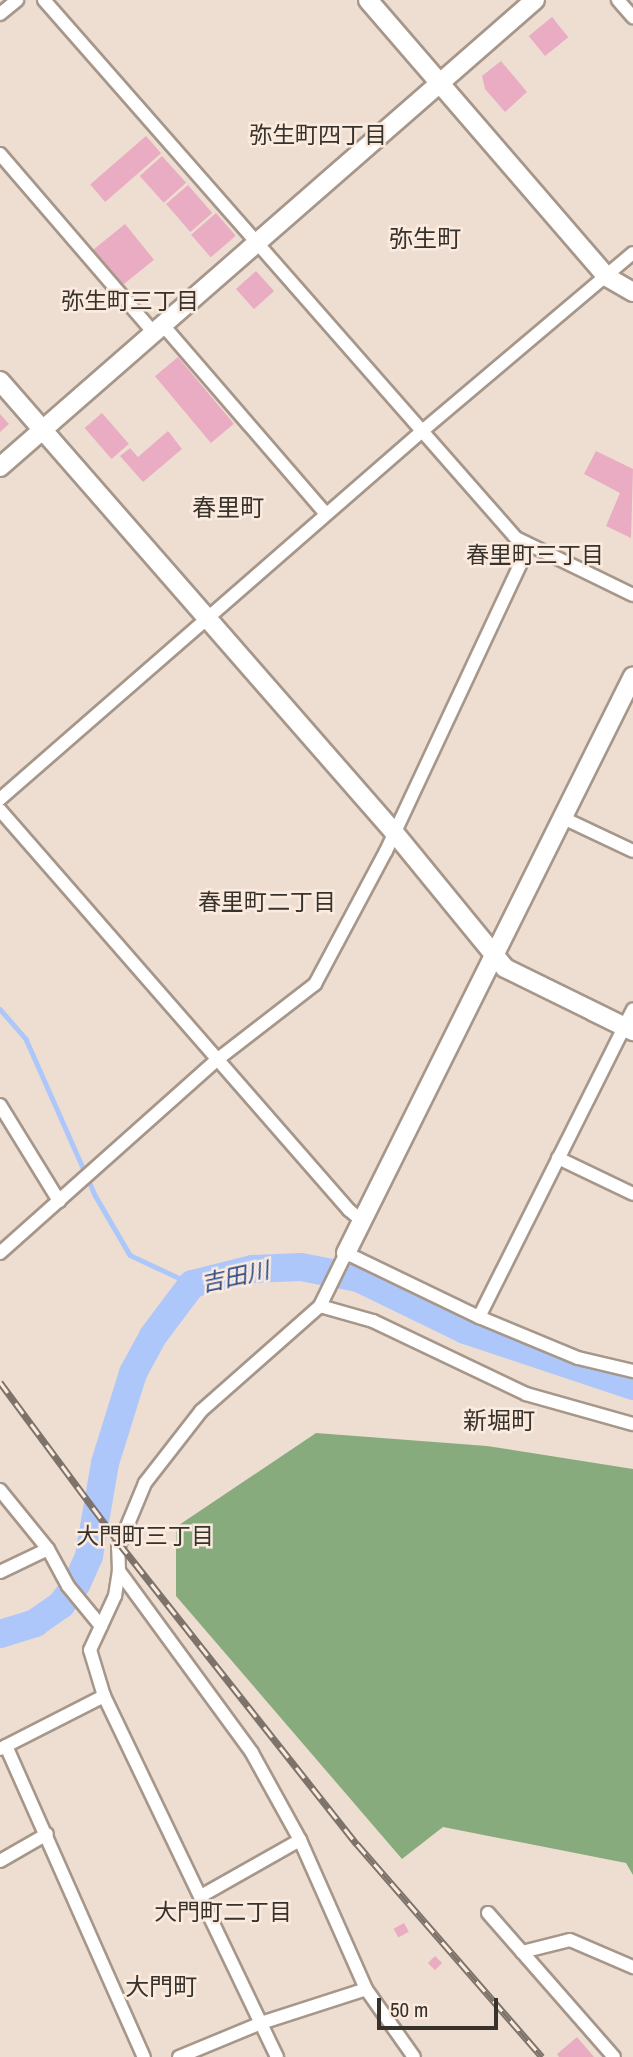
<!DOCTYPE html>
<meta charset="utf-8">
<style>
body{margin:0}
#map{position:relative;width:633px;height:2057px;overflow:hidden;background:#eeded1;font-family:"Archivo Narrow","Noto Sans JP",sans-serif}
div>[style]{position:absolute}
.forest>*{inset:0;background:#88ab7d}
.stream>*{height:4.5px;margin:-2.25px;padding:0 2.25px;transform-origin:2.25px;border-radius:2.25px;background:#aec7fa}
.river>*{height:28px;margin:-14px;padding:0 14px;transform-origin:14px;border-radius:14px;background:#aec7fa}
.building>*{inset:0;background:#eaacc3;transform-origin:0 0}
.roads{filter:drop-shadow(2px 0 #a6978a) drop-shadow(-2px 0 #a6978a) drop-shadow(0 2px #a6978a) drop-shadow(0 -2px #a6978a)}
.street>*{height:12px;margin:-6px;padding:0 6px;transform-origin:6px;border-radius:6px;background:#fff}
.secondary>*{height:18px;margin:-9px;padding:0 9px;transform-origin:9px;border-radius:9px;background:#fff}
.rail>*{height:7px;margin-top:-3.5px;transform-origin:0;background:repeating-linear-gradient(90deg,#fbebde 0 13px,#7d736b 0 26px);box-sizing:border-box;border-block:2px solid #7d736b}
span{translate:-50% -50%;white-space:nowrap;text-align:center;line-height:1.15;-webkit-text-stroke:5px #fbebde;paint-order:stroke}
.neighbourhood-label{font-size:23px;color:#38322d}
.water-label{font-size:23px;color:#2f4b88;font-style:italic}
.quarter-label{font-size:24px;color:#38322d}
.scale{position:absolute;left:377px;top:1998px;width:121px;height:32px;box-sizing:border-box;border:4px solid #38322d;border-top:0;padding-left:9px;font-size:21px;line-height:24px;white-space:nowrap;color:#38322d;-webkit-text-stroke:5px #fbebde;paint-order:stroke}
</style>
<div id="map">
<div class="forest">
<div style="clip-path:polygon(316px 1433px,487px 1446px,633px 1469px,633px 1875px,626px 1863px,443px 1827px,402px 1859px,176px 1596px,176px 1527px)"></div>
</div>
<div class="stream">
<div style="left:0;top:1009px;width:40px;rotate:49deg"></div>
<div style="left:26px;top:1039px;width:171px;rotate:66.1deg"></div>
<div style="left:95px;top:1195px;width:69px;rotate:59.7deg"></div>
<div style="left:130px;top:1255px;width:68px;rotate:25.1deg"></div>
</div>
<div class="river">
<div style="left:0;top:1634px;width:37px;rotate:-17deg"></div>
<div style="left:35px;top:1623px;width:32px;rotate:-35deg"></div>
<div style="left:61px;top:1605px;width:27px;rotate:-54deg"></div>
<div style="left:77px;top:1583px;width:30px;rotate:-66deg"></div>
<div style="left:89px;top:1556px;width:94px;rotate:-80.2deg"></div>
<div style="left:105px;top:1463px;width:94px;rotate:-72.7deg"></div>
<div style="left:133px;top:1373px;width:42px;rotate:-61.6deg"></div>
<div style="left:153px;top:1336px;width:65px;rotate:-53.1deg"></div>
<div style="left:192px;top:1284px;width:62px;rotate:-14deg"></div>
<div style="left:252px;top:1269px;width:49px;rotate:-2.3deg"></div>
<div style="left:301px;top:1267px;width:58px;rotate:10.9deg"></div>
<div style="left:358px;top:1278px;width:119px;rotate:25.9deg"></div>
<div style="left:465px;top:1330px;width:177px;rotate:18.4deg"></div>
</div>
<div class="building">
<div style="left:552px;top:17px;width:26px;height:30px;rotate:51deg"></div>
<div style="clip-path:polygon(501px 61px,527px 92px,505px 112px,485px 89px,482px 76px)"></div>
<div style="left:146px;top:136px;width:23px;height:74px;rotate:49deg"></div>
<div style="left:162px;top:156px;width:36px;height:30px;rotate:48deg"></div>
<div style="left:188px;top:185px;width:37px;height:29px;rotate:49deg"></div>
<div style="left:216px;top:213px;width:30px;height:33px;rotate:49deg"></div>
<div style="left:125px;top:224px;width:46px;height:42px;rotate:51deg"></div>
<div style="left:256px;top:271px;width:27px;height:27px;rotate:48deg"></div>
<div style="left:178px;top:357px;width:87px;height:30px;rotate:50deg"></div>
<div style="left:102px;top:413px;width:41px;height:23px;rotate:49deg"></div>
<div style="clip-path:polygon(0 414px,9px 424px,0 432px)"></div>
<div style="clip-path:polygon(168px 431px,182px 449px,143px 482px,120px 456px,130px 448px,138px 457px)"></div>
<div style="clip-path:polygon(596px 451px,633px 469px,631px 538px,606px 526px,620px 493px,584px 474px)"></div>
<div style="left:404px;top:1923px;width:10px;height:12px;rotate:61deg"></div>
<div style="left:435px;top:1956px;width:10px;height:10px;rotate:45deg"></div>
<div style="clip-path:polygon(577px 2037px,594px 2057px,559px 2057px,557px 2054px)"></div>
</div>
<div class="roads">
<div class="street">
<div style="left:44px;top:0;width:716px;rotate:48.74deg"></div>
<div style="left:516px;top:538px;width:130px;rotate:26deg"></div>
<div style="left:618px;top:0;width:23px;rotate:49deg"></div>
<div style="left:0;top:14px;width:22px;rotate:-39deg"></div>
<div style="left:0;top:154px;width:235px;rotate:49.3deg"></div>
<div style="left:162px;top:324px;width:251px;rotate:49.2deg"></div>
<div style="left:0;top:799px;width:559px;rotate:-41.08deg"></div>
<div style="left:421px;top:432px;width:277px;rotate:-40.2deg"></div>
<div style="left:0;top:810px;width:531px;rotate:48.9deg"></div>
<div style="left:349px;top:1210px;width:17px;rotate:40deg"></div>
<div style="left:563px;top:818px;width:77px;rotate:25.2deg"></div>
<div style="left:0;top:1105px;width:113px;rotate:58.4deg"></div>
<div style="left:558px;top:1158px;width:83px;rotate:25.6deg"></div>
<div style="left:0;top:1253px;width:292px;rotate:-41.7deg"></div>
<div style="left:218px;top:1059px;width:123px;rotate:-37.7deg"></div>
<div style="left:315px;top:984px;width:151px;rotate:-61.9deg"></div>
<div style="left:386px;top:851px;width:337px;rotate:-64.9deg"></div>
<div style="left:320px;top:1306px;width:55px;rotate:15.8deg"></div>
<div style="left:373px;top:1321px;width:170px;rotate:25.5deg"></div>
<div style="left:526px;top:1394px;width:111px;rotate:15.7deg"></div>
<div style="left:479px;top:1317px;width:344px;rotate:-63.4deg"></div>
<div style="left:0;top:1490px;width:76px;rotate:50.9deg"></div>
<div style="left:48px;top:1549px;width:42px;rotate:61.6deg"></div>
<div style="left:68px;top:1586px;width:52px;rotate:50.5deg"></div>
<div style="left:119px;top:1571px;width:225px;rotate:53.8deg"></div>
<div style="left:252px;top:1753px;width:99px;rotate:61.1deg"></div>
<div style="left:300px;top:1840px;width:163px;rotate:66.1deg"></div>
<div style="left:366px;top:1989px;width:83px;rotate:54.8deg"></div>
<div style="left:0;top:1572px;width:53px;rotate:-25.6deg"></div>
<div style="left:6px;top:1746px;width:340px;rotate:66.1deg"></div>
<div style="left:0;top:1749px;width:117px;rotate:-27deg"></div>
<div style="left:0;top:1861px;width:54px;rotate:-29.9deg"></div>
<div style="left:201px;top:1896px;width:114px;rotate:-29.5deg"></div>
<div style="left:488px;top:1913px;width:191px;rotate:48.8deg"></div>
<div style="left:522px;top:1952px;width:49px;rotate:-14deg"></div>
<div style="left:570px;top:1940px;width:69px;rotate:23.2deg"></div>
<div style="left:179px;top:2057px;width:89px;rotate:-22.5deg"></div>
<div style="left:261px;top:2023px;width:110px;rotate:-17.9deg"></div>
<div style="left:277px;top:2057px;width:400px;rotate:-115.6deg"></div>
<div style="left:104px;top:1696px;width:48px;rotate:-106.9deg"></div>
<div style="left:90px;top:1650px;width:60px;rotate:-65.2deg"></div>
<div style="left:115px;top:1596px;width:25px;rotate:-81deg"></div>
<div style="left:119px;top:1571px;width:23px;rotate:-92deg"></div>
<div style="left:118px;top:1548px;width:70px;rotate:-67.4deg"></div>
<div style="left:145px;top:1483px;width:91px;rotate:-52.1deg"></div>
<div style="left:201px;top:1411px;width:159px;rotate:-41.4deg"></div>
<div style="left:320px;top:1306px;width:59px;rotate:-63.9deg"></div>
<div style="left:346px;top:1253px;width:148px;rotate:25.7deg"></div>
<div style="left:479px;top:1317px;width:107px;rotate:22.5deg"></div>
<div style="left:578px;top:1358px;width:57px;rotate:13.3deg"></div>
</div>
<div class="secondary">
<div style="left:368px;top:0;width:366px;rotate:49.2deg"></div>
<div style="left:607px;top:277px;width:30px;rotate:30deg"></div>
<div style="left:0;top:381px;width:597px;rotate:48.87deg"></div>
<div style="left:393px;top:831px;width:177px;rotate:50.7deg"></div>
<div style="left:505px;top:968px;width:143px;rotate:26.2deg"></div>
<div style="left:0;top:467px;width:710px;rotate:-41.12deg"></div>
<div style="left:346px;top:1253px;width:644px;rotate:-63.55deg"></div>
</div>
</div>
<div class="rail">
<div style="left:0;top:1382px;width:200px;rotate:53.5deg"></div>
<div style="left:119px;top:1543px;width:384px;rotate:51.7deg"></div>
<div style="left:357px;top:1844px;width:282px;rotate:49deg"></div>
</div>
<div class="neighbourhood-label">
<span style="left:318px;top:135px">弥生町四丁目</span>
<span style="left:130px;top:301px">弥生町三丁目</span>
<span style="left:535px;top:555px">春里町三丁目</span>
<span style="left:267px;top:902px">春里町二丁目</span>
<span style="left:145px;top:1536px">大門町三丁目</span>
<span style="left:223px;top:1912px">大門町二丁目</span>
</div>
<div class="water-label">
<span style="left:235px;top:1277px;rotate:-12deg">吉田川</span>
</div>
<div class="quarter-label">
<span style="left:425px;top:239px">弥生町</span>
<span style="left:228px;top:508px">春里町</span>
<span style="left:499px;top:1421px">新堀町</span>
<span style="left:161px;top:1987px">大門町</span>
</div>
<div class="scale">50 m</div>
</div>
